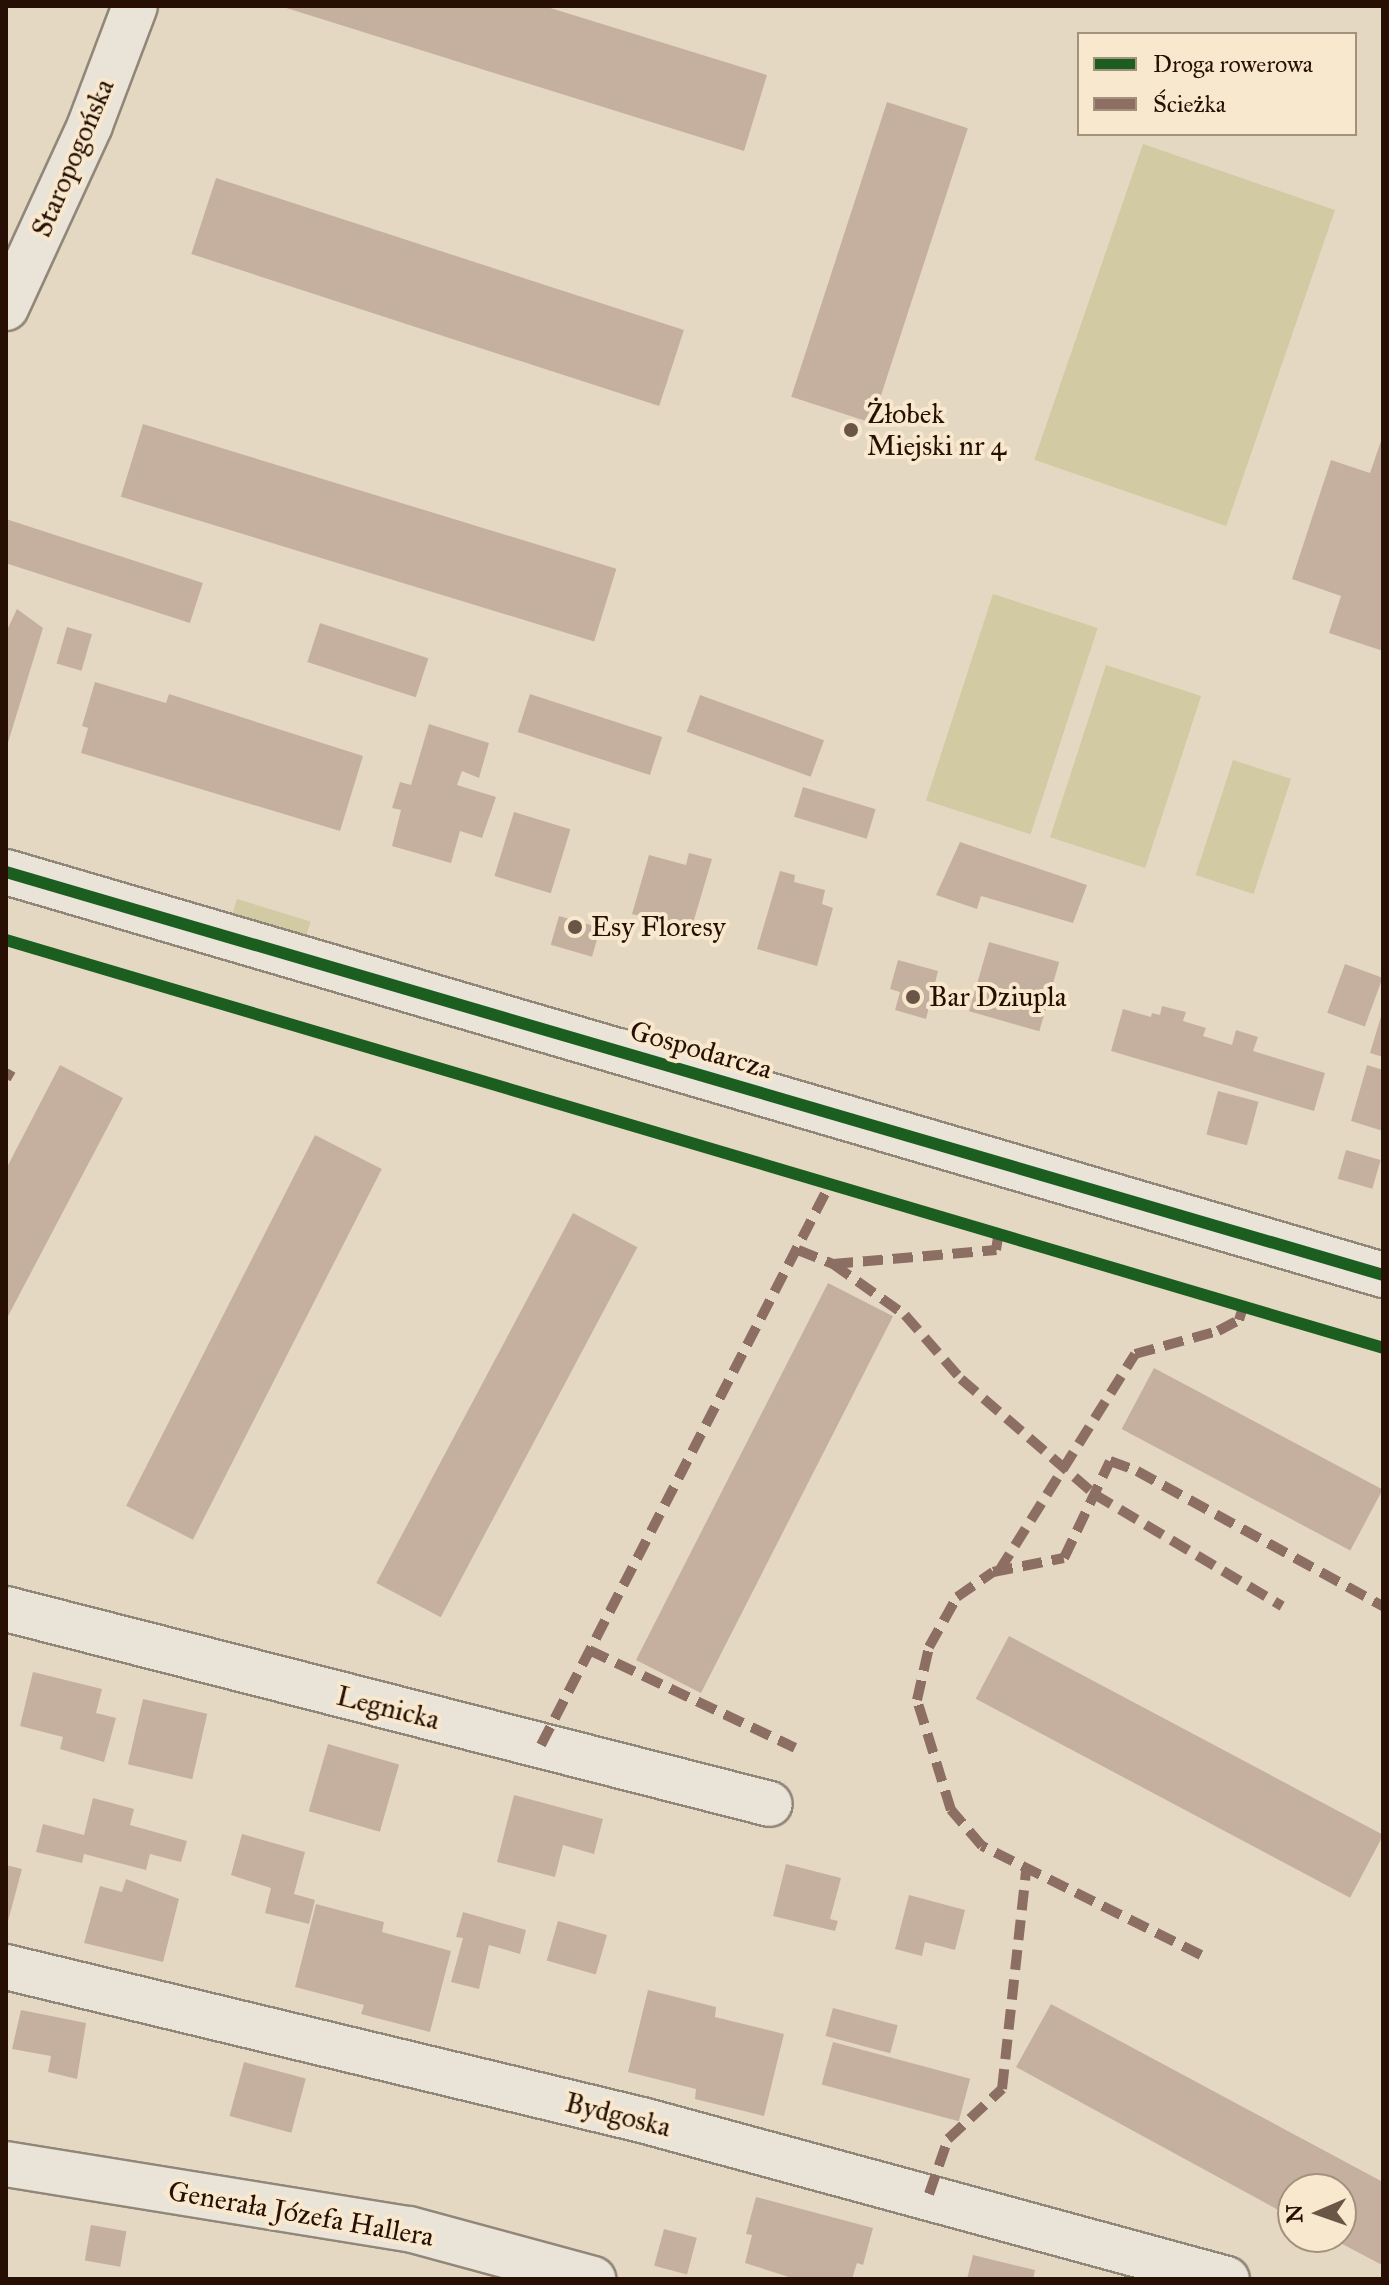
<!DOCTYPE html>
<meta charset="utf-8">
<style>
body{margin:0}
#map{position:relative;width:1389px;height:2285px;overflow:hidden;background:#e5d8c2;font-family:"IM FELL Great Primer",serif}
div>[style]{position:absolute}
.green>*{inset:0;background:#d2caa2;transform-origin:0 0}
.building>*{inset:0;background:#c5b0a0;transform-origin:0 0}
.roads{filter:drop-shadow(2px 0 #918779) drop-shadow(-2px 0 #918779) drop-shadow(0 2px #918779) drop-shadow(0 -2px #918779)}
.minor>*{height:44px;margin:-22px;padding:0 22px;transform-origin:22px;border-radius:22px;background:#e9e3d8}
.quiet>*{height:10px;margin-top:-5px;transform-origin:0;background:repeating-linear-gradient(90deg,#8d6e63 0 20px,transparent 0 30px)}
.cycleway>*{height:12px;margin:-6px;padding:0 6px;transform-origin:6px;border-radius:6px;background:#1b5e20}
.dots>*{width:22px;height:22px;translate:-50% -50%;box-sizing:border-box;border:4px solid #f8e8ce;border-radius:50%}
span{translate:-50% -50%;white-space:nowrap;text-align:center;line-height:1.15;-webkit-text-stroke:8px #f8e8ce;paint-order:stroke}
.street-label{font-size:28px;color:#270f03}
.poi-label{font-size:28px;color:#270f03}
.left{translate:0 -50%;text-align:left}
.frame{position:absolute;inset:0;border:8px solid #270f03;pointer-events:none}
.legend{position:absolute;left:1077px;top:32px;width:280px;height:104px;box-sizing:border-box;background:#f8e8ce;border:2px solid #a4917d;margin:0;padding:10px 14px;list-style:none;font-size:24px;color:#270f03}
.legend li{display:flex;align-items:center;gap:16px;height:40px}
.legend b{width:40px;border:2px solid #a4917d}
.north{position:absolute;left:1277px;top:2173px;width:80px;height:80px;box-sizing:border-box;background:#f8e8ce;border:2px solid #a4917d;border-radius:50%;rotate:268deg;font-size:22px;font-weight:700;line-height:32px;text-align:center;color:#270f03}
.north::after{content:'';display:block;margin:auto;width:28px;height:36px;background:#6a5546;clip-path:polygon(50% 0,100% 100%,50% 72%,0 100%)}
</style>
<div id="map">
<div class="green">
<div style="left:1143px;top:144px;width:203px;height:334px;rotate:19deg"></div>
<div style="left:993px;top:594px;width:110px;height:217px;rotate:18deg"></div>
<div style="left:1106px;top:665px;width:100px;height:181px;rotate:18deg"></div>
<div style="left:1233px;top:760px;width:61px;height:121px;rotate:18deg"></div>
<div style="left:237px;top:899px;width:77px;height:17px;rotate:17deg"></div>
</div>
<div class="building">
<div style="clip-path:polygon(280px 6px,544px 6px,767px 75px,744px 151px)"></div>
<div style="left:887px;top:102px;width:85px;height:310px;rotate:18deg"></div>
<div style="left:216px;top:178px;width:492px;height:80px;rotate:18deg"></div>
<div style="left:143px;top:424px;width:495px;height:76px;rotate:17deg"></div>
<div style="clip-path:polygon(1383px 435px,1383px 651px,1329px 633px,1341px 596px,1292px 579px,1331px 460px,1370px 473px)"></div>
<div style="left:6px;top:519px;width:207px;height:42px;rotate:18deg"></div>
<div style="clip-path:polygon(17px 609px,43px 628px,7px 746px,6px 632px)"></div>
<div style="left:320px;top:623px;width:114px;height:41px;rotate:18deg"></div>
<div style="left:67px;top:627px;width:26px;height:38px;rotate:16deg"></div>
<div style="clip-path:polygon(95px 682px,166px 703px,169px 694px,363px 756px,340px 831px,81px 753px,88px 728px,82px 726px)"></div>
<div style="left:530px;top:694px;width:139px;height:40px;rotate:18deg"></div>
<div style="left:700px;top:695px;width:132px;height:39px;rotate:20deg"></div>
<div style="clip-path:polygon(429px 724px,489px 743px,479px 778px,462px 771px,457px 785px,496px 797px,482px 838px,460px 831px,451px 863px,392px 846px,401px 810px,392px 808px,400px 782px,411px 785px)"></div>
<div style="left:803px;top:787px;width:76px;height:31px;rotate:17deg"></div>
<div style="left:514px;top:812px;width:59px;height:67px;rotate:17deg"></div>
<div style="clip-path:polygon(960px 842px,1087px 885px,1073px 923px,981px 896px,977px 909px,936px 895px)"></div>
<div style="clip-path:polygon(689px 853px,712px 859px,691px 930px,632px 914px,649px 855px,686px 865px)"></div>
<div style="clip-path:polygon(780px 871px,795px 875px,794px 882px,825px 890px,822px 904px,833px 908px,817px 966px,757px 949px)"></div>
<div style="left:559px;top:916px;width:43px;height:30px;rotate:16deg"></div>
<div style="left:989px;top:942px;width:73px;height:72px;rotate:16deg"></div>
<div style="clip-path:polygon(898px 960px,938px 971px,926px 1019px,895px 1010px,900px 992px,890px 989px)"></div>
<div style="left:1345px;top:964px;width:40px;height:52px;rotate:20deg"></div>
<div style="clip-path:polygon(1162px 1006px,1186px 1012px,1183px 1021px,1206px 1028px,1203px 1036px,1232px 1045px,1236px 1030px,1258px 1037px,1253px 1051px,1325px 1073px,1314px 1111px,1111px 1051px,1123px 1009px,1151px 1017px,1152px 1013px,1160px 1015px)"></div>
<div style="clip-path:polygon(1382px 1013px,1383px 1013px,1383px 1057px,1370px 1053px)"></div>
<div style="clip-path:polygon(60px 1065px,123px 1098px,6px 1320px,6px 1169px)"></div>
<div style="clip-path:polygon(1367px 1065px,1383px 1070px,1383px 1131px,1351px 1121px)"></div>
<div style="left:1218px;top:1091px;width:42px;height:45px;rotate:15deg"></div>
<div style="left:315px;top:1135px;width:75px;height:416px;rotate:27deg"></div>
<div style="left:1346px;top:1150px;width:36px;height:30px;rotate:16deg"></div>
<div style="left:573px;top:1213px;width:73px;height:419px;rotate:28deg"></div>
<div style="left:828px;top:1283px;width:73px;height:423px;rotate:27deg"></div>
<div style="left:1154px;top:1368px;width:259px;height:69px;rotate:28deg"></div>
<div style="left:1009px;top:1636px;width:424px;height:71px;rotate:28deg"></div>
<div style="clip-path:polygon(33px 1672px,102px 1689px,96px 1713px,116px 1718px,104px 1762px,60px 1749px,63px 1737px,20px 1726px)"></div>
<div style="left:143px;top:1699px;width:66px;height:67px;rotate:13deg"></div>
<div style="left:328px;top:1744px;width:74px;height:70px;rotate:16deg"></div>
<div style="clip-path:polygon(514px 1795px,603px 1819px,594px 1854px,563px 1845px,555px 1877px,497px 1862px)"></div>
<div style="clip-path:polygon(93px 1798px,134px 1809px,130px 1825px,187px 1841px,181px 1862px,150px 1854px,146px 1870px,84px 1854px,82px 1863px,36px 1852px,43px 1824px,84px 1835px)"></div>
<div style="clip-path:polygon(242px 1834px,305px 1852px,294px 1894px,315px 1900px,309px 1924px,265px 1913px,271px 1888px,231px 1875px)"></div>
<div style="clip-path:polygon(786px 1864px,841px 1878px,830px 1919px,838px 1921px,835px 1931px,773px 1916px)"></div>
<div style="clip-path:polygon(6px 1865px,22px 1869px,7px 1925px,6px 1925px)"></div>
<div style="clip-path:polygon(126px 1879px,179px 1899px,163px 1962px,84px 1943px,100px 1886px,122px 1892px)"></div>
<div style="clip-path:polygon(909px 1895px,965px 1910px,955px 1950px,925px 1942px,922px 1956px,895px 1949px)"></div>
<div style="clip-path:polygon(316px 1904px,384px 1922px,382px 1932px,451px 1951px,430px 2032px,361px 2014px,364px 2005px,295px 1987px)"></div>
<div style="clip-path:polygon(463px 1912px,526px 1930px,520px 1954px,489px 1945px,479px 1989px,451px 1982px,463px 1938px,456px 1937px)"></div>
<div style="left:558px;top:1921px;width:51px;height:41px;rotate:16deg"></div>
<div style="clip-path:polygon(648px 1990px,716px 2007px,715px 2017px,784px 2034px,764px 2116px,695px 2099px,696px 2089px,628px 2072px)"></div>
<div style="clip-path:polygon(1051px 2004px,1383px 2182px,1382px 2265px,1329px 2237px,1341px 2237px,1341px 2189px,1293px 2189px,1293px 2218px,1016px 2067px)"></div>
<div style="left:833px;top:2008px;width:67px;height:29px;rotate:15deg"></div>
<div style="clip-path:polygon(21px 2010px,86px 2023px,77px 2079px,48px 2072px,51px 2056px,12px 2049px)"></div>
<div style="left:833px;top:2042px;width:142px;height:44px;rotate:15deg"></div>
<div style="left:244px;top:2062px;width:64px;height:56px;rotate:15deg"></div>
<div style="clip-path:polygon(756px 2197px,873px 2228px,863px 2265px,857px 2263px,852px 2279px,795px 2279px,745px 2263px,752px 2235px,746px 2234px)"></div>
<div style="left:91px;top:2225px;width:36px;height:36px;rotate:10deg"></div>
<div style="left:664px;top:2229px;width:34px;height:38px;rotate:15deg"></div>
<div style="clip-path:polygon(973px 2255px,1035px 2270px,1033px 2279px,967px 2279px)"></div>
</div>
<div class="roads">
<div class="minor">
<div style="left:6px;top:308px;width:201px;rotate:-65.3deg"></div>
<div style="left:90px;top:125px;width:127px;rotate:-69.3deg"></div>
<div style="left:6px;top:872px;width:1435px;rotate:16.31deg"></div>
<div style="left:6px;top:1609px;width:788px;rotate:14.32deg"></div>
<div style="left:6px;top:1967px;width:654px;rotate:13.53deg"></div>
<div style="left:642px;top:2120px;width:606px;rotate:15.21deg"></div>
<div style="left:6px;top:2164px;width:408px;rotate:9.2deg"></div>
<div style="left:409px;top:2229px;width:191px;rotate:15.2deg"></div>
</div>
</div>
<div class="quiet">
<div style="left:6px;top:1073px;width:8px;rotate:30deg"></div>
<div style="left:798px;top:1250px;width:38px;rotate:22deg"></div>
<div style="left:833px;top:1264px;width:88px;rotate:35.3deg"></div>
<div style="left:905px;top:1315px;width:85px;rotate:48.8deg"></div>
<div style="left:961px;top:1379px;width:176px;rotate:40.8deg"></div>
<div style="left:1094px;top:1494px;width:219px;rotate:30.8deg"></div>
<div style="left:833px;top:1264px;width:164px;rotate:-4.9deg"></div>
<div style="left:996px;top:1250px;width:19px;rotate:-81deg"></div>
<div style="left:999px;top:1571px;width:256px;rotate:-57.9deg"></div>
<div style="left:1135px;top:1354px;width:86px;rotate:-15.5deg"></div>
<div style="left:1218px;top:1331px;width:24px;rotate:-28deg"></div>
<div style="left:1239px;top:1320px;width:14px;rotate:-73deg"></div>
<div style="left:589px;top:1650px;width:228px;rotate:25.4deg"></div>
<div style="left:541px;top:1745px;width:633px;rotate:-62.75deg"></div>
<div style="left:1201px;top:1955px;width:245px;rotate:-153.5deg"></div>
<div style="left:982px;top:1846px;width:48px;rotate:-130.7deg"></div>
<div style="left:951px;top:1810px;width:115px;rotate:-107.2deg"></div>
<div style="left:917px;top:1700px;width:54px;rotate:-77.2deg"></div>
<div style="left:929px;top:1647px;width:57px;rotate:-60.8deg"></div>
<div style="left:957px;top:1597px;width:44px;rotate:-34.8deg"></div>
<div style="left:993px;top:1572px;width:72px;rotate:-11.2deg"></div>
<div style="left:1064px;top:1558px;width:107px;rotate:-64.6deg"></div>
<div style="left:1110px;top:1461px;width:29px;rotate:20deg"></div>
<div style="left:1137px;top:1471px;width:281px;rotate:28.8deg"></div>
<div style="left:929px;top:2194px;width:58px;rotate:-70.9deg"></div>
<div style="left:948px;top:2139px;width:74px;rotate:-42.8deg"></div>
<div style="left:1002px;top:2089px;width:220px;rotate:-83.7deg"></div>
</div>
<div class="cycleway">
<div style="left:6px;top:872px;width:1435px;rotate:16.31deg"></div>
<div style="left:6px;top:940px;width:1436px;rotate:16.5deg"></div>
</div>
<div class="dots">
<div style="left:851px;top:430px;background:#6a5546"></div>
<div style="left:575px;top:927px;background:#6a5546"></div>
<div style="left:913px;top:997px;background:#6a5546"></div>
</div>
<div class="street-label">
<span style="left:73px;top:158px;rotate:-67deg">Staropogońska</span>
<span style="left:701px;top:1050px;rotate:16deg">Gospodarcza</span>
<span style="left:388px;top:1708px;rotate:14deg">Legnicka</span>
<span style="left:618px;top:2115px;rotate:14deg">Bydgoska</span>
<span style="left:301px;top:2214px;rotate:10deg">Generała Józefa Hallera</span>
</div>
<div class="poi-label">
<span class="left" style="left:867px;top:430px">Żłobek<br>Miejski nr 4</span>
<span class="left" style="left:591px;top:927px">Esy Floresy</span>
<span class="left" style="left:929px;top:997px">Bar Dziupla</span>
</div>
<div class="frame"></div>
<ul class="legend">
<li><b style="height:10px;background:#1b5e20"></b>Droga rowerowa</li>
<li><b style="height:10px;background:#8d6e63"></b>Ścieżka</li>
</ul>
<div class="north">N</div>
</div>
